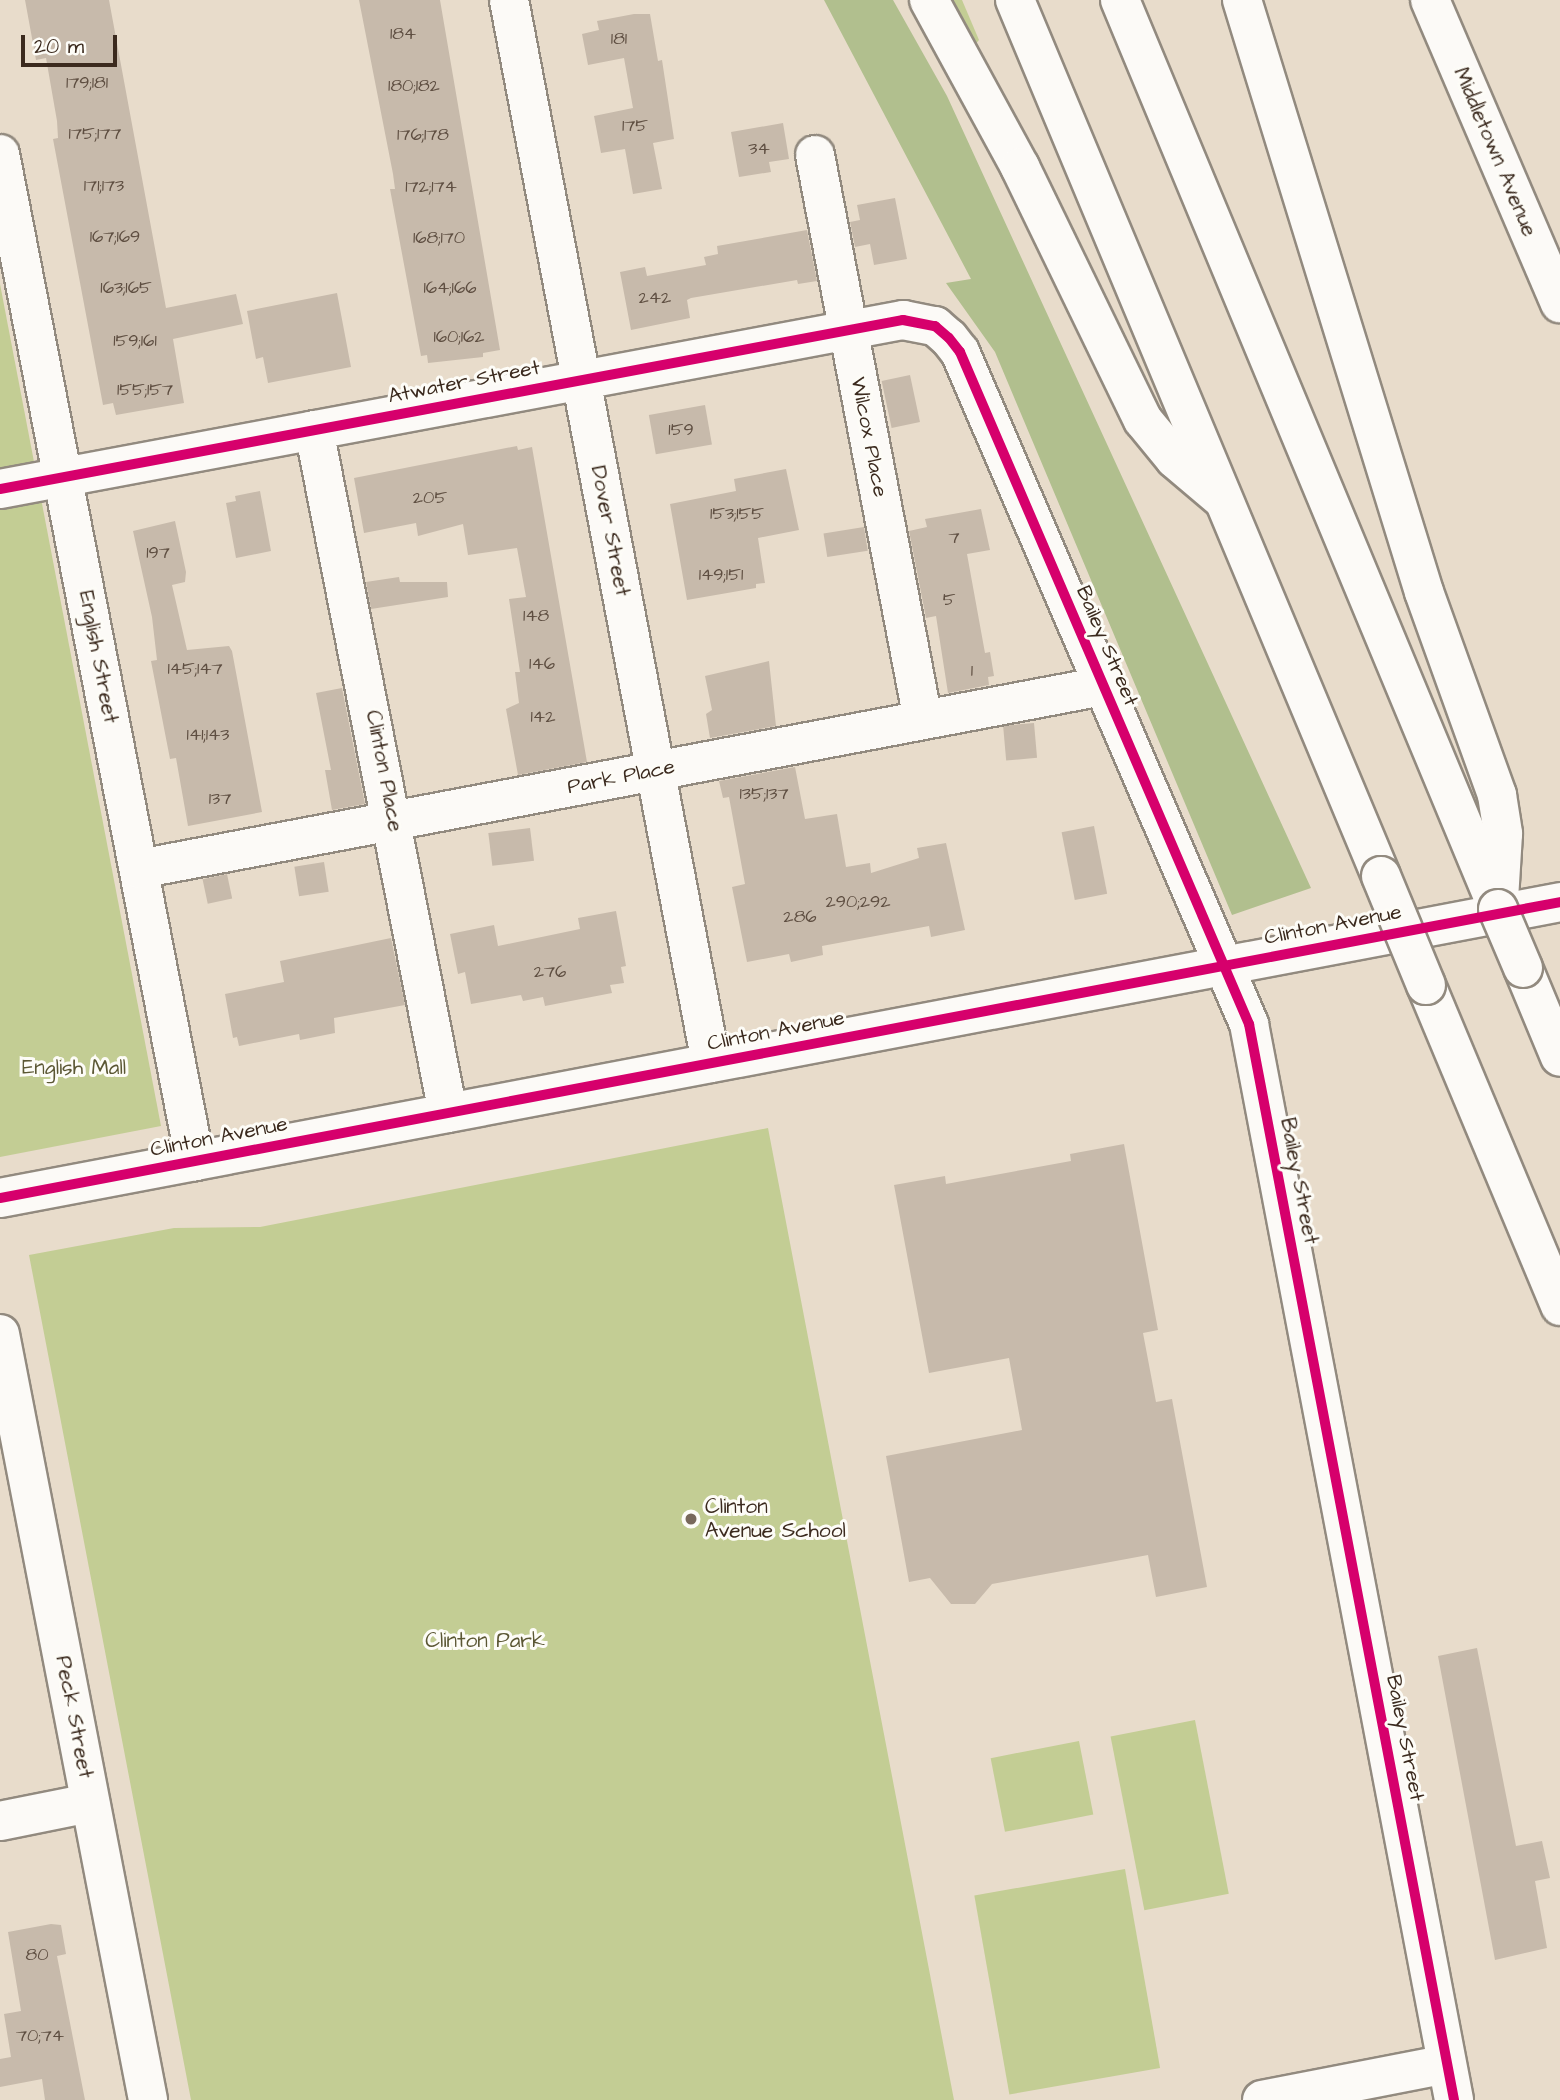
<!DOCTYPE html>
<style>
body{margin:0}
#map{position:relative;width:1560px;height:2100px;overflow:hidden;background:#e8dccb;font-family:"Architects Daughter",sans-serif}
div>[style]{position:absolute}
.green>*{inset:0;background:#c3cd94;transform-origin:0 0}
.forest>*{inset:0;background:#b1bf8e}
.building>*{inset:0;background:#c7baab;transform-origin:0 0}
.roads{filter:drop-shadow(2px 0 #928a7f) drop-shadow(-2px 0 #928a7f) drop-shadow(0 2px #928a7f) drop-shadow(0 -2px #928a7f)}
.minor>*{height:38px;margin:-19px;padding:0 19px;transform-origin:19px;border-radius:19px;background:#fcfaf7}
.major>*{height:38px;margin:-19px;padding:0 19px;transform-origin:19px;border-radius:19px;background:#fcfaf7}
.highway>*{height:38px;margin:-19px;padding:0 19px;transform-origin:19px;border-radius:19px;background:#fcfaf7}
.bridges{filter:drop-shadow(2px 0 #928a7f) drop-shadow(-2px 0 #928a7f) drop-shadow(0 2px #928a7f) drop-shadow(0 -2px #928a7f)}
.highway-bridge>*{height:38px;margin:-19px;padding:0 19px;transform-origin:19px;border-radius:19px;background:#fcfaf7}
.cycleway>*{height:10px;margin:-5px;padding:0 5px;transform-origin:5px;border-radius:5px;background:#d6006c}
.dots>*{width:19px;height:19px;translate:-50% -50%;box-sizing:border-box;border:4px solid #fdfcf7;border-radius:50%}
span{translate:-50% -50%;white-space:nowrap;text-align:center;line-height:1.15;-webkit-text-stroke:6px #fdfcf7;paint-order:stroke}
.number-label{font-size:18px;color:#5e4e41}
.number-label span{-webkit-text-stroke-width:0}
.street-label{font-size:21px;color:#3b2a1e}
.park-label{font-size:21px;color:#5b5734}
.poi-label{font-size:21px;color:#3b2a1e}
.left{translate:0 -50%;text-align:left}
.scale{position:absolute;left:21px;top:35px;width:96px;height:32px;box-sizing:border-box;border:4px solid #3b2a1e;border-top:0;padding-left:9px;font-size:21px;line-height:24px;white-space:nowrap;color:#3b2a1e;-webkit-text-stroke:5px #fdfcf7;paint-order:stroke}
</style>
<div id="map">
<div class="green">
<div style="clip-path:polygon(947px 0,962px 0,979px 40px,973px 47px)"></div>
<div style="clip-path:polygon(0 284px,161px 1126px,0 1157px)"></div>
<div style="clip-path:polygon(768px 1128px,954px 2100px,191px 2100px,29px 1255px,174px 1228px,260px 1227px)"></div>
<div style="left:1195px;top:1720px;width:177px;height:86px;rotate:79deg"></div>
<div style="left:1079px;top:1741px;width:75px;height:90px;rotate:79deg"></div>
<div style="left:1125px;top:1869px;width:202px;height:153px;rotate:80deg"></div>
</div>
<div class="forest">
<div style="clip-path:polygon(824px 0,893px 0,947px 96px,1311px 888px,1232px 915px,995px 352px,946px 283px,971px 279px)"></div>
</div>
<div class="building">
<div style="clip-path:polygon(25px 0,109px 0,166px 308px,236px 294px,243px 324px,173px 339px,184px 403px,116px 415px,113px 403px,103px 405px,53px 139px,58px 138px,57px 121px,46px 58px,36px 60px)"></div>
<div style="clip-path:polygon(359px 0,440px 0,500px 350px,483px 353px,483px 357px,428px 363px,427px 355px,421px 356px,390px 189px,395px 189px,393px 174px)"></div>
<div style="clip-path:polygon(634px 14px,650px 14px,658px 61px,662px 60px,674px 139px,653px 143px,662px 189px,633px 194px,625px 149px,601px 153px,594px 116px,633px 108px,624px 58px,588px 65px,582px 34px,599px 30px,597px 21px)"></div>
<div style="clip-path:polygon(783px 123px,789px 159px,769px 162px,771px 172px,739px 177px,731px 132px)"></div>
<div style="clip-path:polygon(895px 198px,907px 259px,874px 265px,870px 244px,855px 247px,850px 222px,860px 220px,857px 205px)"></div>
<div style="clip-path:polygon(807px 230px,817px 281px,798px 284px,797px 280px,691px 298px,687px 300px,690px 318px,631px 330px,620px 272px,645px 267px,647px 276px,706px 265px,704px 257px,718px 254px,717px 246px)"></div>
<div style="clip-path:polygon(337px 293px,351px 367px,268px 383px,263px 357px,256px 359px,247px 311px)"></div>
<div style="left:910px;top:375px;width:48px;height:29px;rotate:78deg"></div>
<div style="left:705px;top:405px;width:40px;height:57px;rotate:80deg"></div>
<div style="clip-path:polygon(517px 446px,518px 450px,532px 447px,587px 762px,518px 775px,506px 709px,519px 703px,515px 672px,520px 672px,509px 599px,526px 597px,517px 548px,468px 555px,463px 524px,418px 536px,416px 523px,364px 533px,354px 478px)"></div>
<div style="clip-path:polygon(786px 469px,799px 530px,758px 538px,765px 583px,756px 584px,756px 588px,687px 600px,670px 504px,736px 491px,734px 479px)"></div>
<div style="clip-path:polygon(260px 491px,271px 551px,236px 558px,226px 503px,236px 501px,235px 496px)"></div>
<div style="clip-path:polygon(981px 509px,990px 550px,967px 554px,985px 653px,990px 652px,994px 676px,988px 677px,989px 685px,948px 693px,936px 616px,926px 618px,909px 531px,927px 527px,925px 519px)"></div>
<div style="clip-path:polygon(175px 521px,186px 572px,185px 582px,172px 585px,187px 650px,229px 646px,232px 651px,262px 812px,188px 826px,176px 758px,170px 759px,151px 661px,157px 660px,152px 617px,133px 531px)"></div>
<div style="left:864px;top:527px;width:24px;height:41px;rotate:81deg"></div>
<div style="clip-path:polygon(399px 577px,400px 582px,447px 582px,448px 597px,371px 609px,366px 582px)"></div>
<div style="clip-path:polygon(769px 661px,776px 726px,710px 738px,706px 714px,712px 710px,705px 676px)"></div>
<div style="clip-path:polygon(342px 688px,365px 804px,332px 810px,325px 770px,331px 770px,316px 693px)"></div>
<div style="left:1034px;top:723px;width:35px;height:31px;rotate:85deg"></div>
<div style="clip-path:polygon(795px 767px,805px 819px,837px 814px,846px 867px,870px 863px,871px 873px,919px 858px,917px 848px,946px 843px,965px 930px,931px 937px,929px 926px,822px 946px,823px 955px,791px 962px,789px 954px,747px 962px,732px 887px,745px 884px,729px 797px,723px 798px,719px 781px)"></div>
<div style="left:1094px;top:826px;width:69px;height:33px;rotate:79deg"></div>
<div style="left:530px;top:828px;width:33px;height:42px;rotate:83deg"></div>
<div style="left:324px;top:862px;width:30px;height:30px;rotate:81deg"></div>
<div style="left:227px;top:874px;width:25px;height:25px;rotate:78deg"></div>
<div style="clip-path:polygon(616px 911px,626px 966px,621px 967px,624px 983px,610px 985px,612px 993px,545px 1006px,543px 997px,523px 1001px,521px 995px,471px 1004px,465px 972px,458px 974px,450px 934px,494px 925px,498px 946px,580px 929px,578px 918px)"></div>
<div style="clip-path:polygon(391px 938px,405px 1005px,334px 1018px,335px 1033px,300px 1040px,299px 1034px,239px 1046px,237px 1037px,233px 1038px,225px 994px,284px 982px,280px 961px)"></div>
<div style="clip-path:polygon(1124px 1144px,1158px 1330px,1143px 1333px,1156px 1402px,1172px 1399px,1207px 1587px,1156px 1597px,1148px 1555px,992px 1584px,975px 1604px,951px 1604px,930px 1578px,909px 1582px,886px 1456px,1022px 1430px,1009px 1358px,929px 1373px,894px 1185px,945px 1176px,946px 1184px,1071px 1161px,1070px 1154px)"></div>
<div style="clip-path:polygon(1477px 1648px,1516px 1846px,1542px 1841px,1550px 1878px,1535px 1881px,1547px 1948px,1495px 1960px,1438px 1656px)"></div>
<div style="clip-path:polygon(51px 1924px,61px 1925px,66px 1954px,57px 1956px,85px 2100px,45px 2100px,42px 2079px,0 2087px,0 2059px,11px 2057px,4px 2014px,21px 2011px,8px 1932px)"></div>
</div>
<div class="roads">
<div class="minor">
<div style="left:509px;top:0;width:1082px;rotate:79.24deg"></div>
<div style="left:0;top:154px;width:1026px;rotate:79.04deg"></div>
<div style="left:815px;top:155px;width:575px;rotate:79.18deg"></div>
<div style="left:314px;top:430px;width:696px;rotate:78.9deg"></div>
<div style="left:0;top:489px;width:919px;rotate:-10.6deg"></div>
<div style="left:903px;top:320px;width:33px;rotate:11deg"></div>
<div style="left:935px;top:326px;width:18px;rotate:41deg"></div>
<div style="left:949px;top:338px;width:18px;rotate:52deg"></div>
<div style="left:960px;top:352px;width:732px;rotate:66.73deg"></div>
<div style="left:1249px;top:1024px;width:1095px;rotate:79.21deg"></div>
<div style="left:139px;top:869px;width:981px;rotate:-10.75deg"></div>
<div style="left:0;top:1198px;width:1588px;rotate:-10.74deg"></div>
<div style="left:0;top:1334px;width:780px;rotate:79.06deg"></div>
<div style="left:0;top:1821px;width:92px;rotate:-11.3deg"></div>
<div style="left:1262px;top:2100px;width:188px;rotate:-11deg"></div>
</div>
<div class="major">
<div style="left:1430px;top:0;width:330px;rotate:66.8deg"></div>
</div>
<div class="highway">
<div style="left:929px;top:0;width:190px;rotate:61.4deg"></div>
<div style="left:1020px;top:167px;width:281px;rotate:64.1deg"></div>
<div style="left:1143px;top:420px;width:50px;rotate:50.6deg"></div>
<div style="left:1175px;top:459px;width:60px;rotate:40.3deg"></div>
<div style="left:1015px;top:0;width:949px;rotate:67.32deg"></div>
<div style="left:1120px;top:0;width:984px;rotate:67.42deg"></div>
<div style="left:1242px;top:0;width:619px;rotate:72.91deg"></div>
<div style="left:1424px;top:592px;width:216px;rotate:70.2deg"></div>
<div style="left:1497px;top:795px;width:39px;rotate:81deg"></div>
<div style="left:1503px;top:834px;width:65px;rotate:93.5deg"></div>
<div style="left:1523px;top:968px;width:96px;rotate:67.4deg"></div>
<div style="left:1426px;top:985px;width:348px;rotate:67.3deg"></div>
</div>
</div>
<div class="bridges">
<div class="highway-bridge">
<div style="left:1381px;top:876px;width:118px;rotate:67.6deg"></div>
<div style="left:1498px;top:909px;width:64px;rotate:67deg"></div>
</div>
</div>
<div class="cycleway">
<div style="left:0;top:489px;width:919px;rotate:-10.6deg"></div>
<div style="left:903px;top:320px;width:33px;rotate:11deg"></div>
<div style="left:935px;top:326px;width:18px;rotate:41deg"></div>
<div style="left:949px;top:338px;width:18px;rotate:52deg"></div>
<div style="left:960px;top:352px;width:732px;rotate:66.73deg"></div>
<div style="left:1249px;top:1024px;width:1095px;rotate:79.21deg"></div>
<div style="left:0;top:1198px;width:1588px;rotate:-10.74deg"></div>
</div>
<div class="dots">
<div style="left:691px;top:1519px;background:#78685b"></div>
</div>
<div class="number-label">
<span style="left:403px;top:34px">184</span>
<span style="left:619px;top:39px">181</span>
<span style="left:87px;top:83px">179;181</span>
<span style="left:414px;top:86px">180;182</span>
<span style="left:635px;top:126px">175</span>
<span style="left:95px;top:134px">175;177</span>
<span style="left:423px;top:135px">176;178</span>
<span style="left:759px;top:149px">34</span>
<span style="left:104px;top:186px">171;173</span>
<span style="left:431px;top:187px">172;174</span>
<span style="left:115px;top:237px">167;169</span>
<span style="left:439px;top:238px">168;170</span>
<span style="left:126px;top:288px">163;165</span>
<span style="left:450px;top:288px">164;166</span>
<span style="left:655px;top:298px">242</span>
<span style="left:459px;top:337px">160;162</span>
<span style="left:135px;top:341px">159;161</span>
<span style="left:145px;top:390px">155;157</span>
<span style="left:681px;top:430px">159</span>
<span style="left:430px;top:498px">205</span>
<span style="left:737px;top:514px">153;155</span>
<span style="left:954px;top:538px">7</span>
<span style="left:158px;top:553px">197</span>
<span style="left:721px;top:575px">149;151</span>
<span style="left:949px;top:600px">5</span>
<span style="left:536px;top:616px">148</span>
<span style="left:542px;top:664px">146</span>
<span style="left:195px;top:669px">145;147</span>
<span style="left:972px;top:671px">1</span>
<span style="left:543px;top:717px">142</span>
<span style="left:208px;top:735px">141;143</span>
<span style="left:764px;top:794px">135;137</span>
<span style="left:220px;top:799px">137</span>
<span style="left:858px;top:902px">290;292</span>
<span style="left:800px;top:917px">286</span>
<span style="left:550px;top:972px">276</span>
<span style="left:37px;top:1955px">80</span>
<span style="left:40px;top:2036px">70;74</span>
</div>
<div class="street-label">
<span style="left:1495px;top:152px;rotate:67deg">Middletown Avenue</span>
<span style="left:464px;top:382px;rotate:-11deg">Atwater Street</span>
<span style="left:869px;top:437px;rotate:79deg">Wilcox Place</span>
<span style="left:610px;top:531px;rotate:79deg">Dover Street</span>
<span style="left:1107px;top:646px;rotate:67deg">Bailey Street</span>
<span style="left:98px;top:657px;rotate:79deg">English Street</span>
<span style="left:384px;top:771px;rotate:79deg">Clinton Place</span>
<span style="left:621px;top:777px;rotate:-11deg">Park Place</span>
<span style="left:1333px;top:925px;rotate:-11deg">Clinton Avenue</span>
<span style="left:776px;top:1031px;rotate:-11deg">Clinton Avenue</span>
<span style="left:219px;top:1137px;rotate:-11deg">Clinton Avenue</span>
<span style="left:1299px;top:1181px;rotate:79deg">Bailey Street</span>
<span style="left:74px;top:1717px;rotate:79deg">Peck Street</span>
<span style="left:1405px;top:1738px;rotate:79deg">Bailey Street</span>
</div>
<div class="park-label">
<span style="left:74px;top:1068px">English Mall</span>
<span style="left:485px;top:1641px">Clinton Park</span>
</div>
<div class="poi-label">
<span class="left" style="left:705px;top:1519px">Clinton<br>Avenue School</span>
</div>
<div class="scale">20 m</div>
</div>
